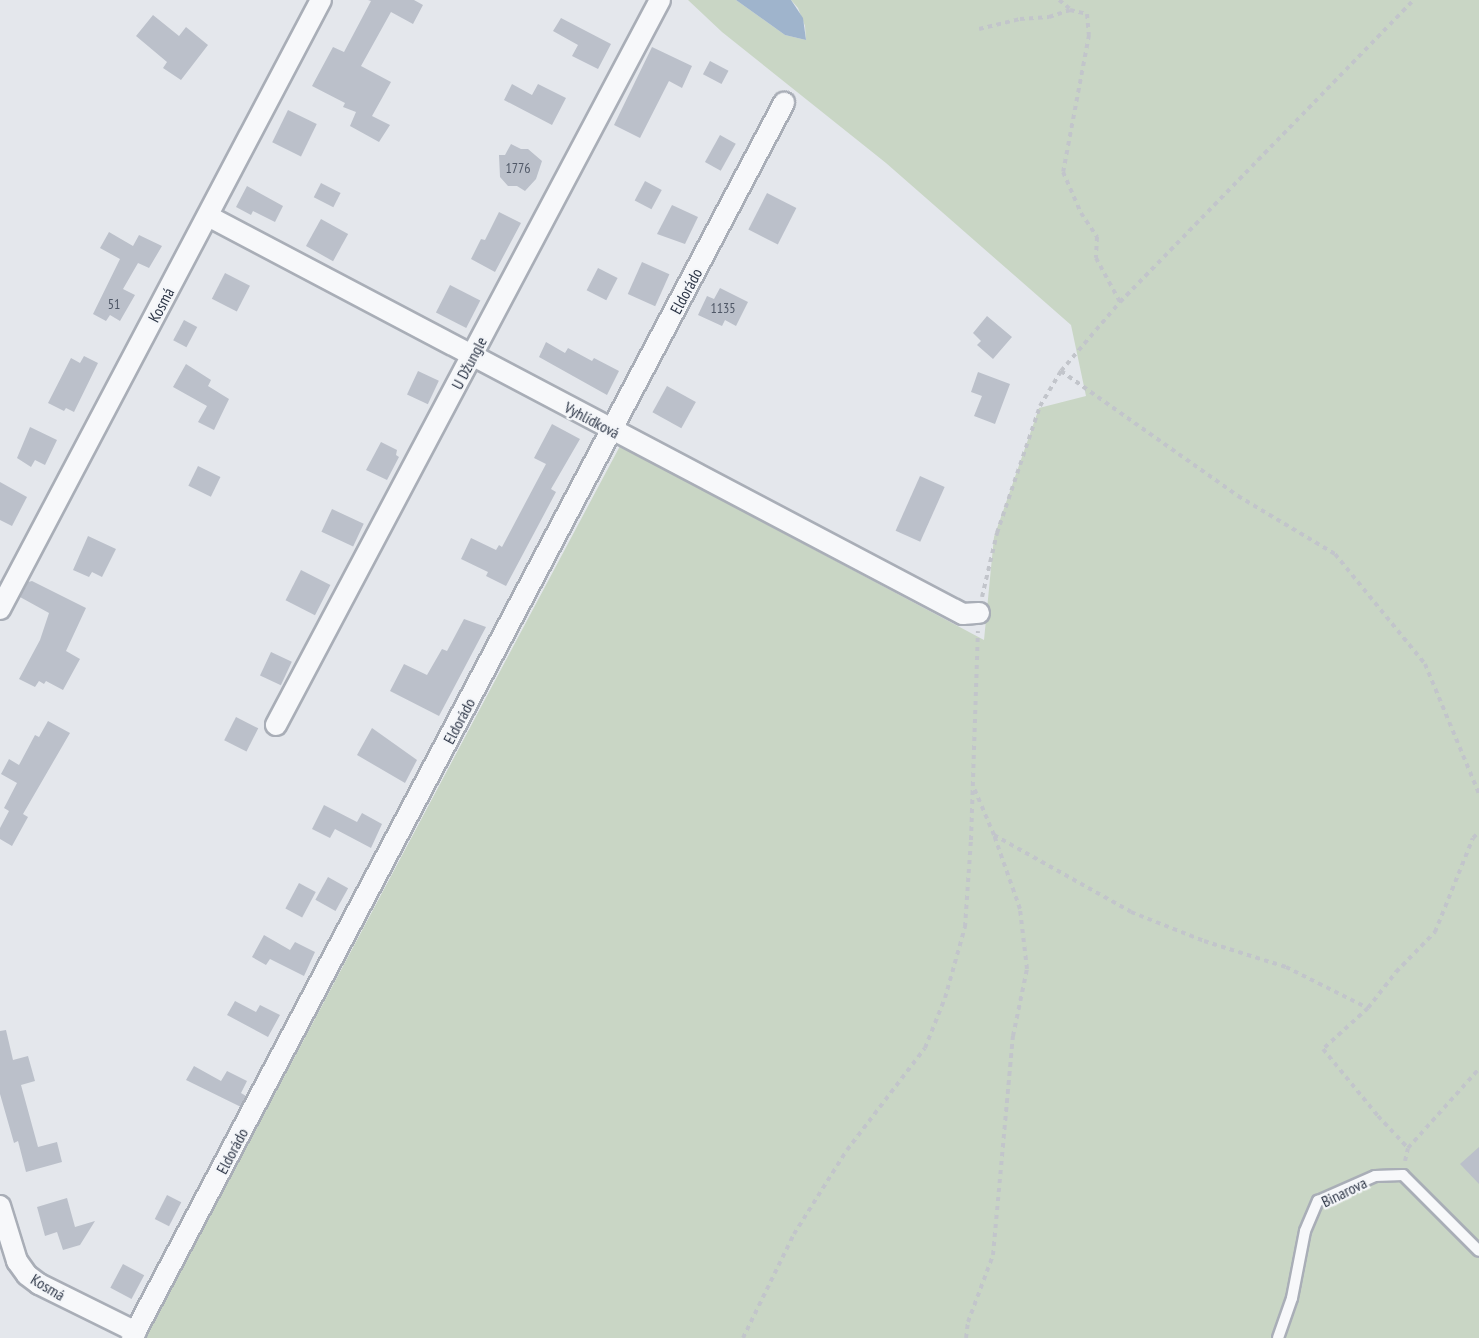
<!DOCTYPE html>
<meta charset="utf-8">
<style>
body{margin:0}
#map{position:relative;width:1479px;height:1338px;overflow:hidden;background:#e4e7ec;font-family:"PT Sans Narrow",sans-serif}
div>[style]{position:absolute}
.green>*{inset:0;background:#c9d6c5}
.water>*{inset:0;background:#9fb4cc}
.building>*{inset:0;background:#bbc0ca;transform-origin:0 0}
.path>*{height:4px;margin-top:-2px;transform-origin:0;background:repeating-linear-gradient(90deg,#c2c5cb 0 4.5px,transparent 0 9px)}
.roads{filter:drop-shadow(2px 0 #a9aeb7) drop-shadow(-2px 0 #a9aeb7) drop-shadow(0 2px #a9aeb7) drop-shadow(0 -2px #a9aeb7)}
.service>*{height:10px;margin:-5px;padding:0 5px;transform-origin:5px;border-radius:5px;background:#f7f8fa}
.minor>*{height:20px;margin:-10px;padding:0 10px;transform-origin:10px;border-radius:10px;background:#f7f8fa}
span{translate:-50% -50%;white-space:nowrap;text-align:center;line-height:1.15;-webkit-text-stroke:4.5px #f4f6f9;paint-order:stroke}
.number-label{font-size:14px;color:#4f5766}
.number-label span{-webkit-text-stroke-width:0}
.street-label{font-size:16px;color:#2b3445}
</style>
<div id="map">
<div class="green">
<div style="clip-path:polygon(688px 0,736px 0,785px 35px,806px 40px,805px 26px,798px 8px,791px 0,1479px 0,1479px 1338px,145px 1338px,620px 446px,984px 640px,994px 537px,1039px 408px,1086px 396px,1071px 325px,886px 163px,722px 32px)"></div>
</div>
<div class="water">
<div style="clip-path:polygon(736px 0,791px 0,803px 18px,806px 40px,785px 35px)"></div>
</div>
<div class="building">
<div style="clip-path:polygon(368px 0,414px 0,423px 5px,413px 24px,391px 12px,361px 66px,391px 82px,372px 116px,390px 125px,379px 142px,350px 126px,356px 112px,343px 107px,345px 103px,312px 86px,333px 47px,344px 52px,371px 1px)"></div>
<div style="clip-path:polygon(153px 15px,179px 36px,186px 27px,208px 45px,181px 80px,163px 68px,167px 62px,136px 36px)"></div>
<div style="clip-path:polygon(561px 18px,611px 44px,598px 69px,572px 56px,578px 45px,553px 31px)"></div>
<div style="clip-path:polygon(652px 47px,692px 66px,682px 88px,669px 81px,640px 138px,614px 125px)"></div>
<div style="left:710px;top:61px;width:21px;height:15px;rotate:28deg"></div>
<div style="clip-path:polygon(512px 84px,532px 95px,538px 84px,566px 98px,552px 125px,504px 100px)"></div>
<div style="left:288px;top:110px;width:32px;height:36px;rotate:26deg"></div>
<div style="left:720px;top:135px;width:18px;height:31px;rotate:29deg"></div>
<div style="clip-path:polygon(511px 144px,521px 149px,528px 149px,542px 161px,536px 179px,525px 191px,517px 186px,508px 186px,500px 177px,499px 155px,505px 155px)"></div>
<div style="left:645px;top:181px;width:19px;height:22px;rotate:28deg"></div>
<div style="left:321px;top:183px;width:22px;height:16px;rotate:27deg"></div>
<div style="clip-path:polygon(247px 186px,283px 206px,275px 222px,253px 211px,251px 215px,236px 207px)"></div>
<div style="left:767px;top:193px;width:33px;height:41px;rotate:27deg"></div>
<div style="clip-path:polygon(672px 205px,698px 217px,685px 244px,657px 234px)"></div>
<div style="clip-path:polygon(499px 212px,521px 223px,495px 272px,471px 259px,481px 239px,485px 240px)"></div>
<div style="left:321px;top:219px;width:31px;height:31px;rotate:29deg"></div>
<div style="clip-path:polygon(109px 232px,133px 246px,139px 235px,162px 246px,149px 268px,138px 263px,123px 289px,135px 295px,120px 321px,110px 315px,106px 321px,93px 314px,120px 259px,100px 248px)"></div>
<div style="left:642px;top:262px;width:30px;height:35px;rotate:24deg"></div>
<div style="left:598px;top:268px;width:22px;height:25px;rotate:27deg"></div>
<div style="left:225px;top:273px;width:28px;height:29px;rotate:27deg"></div>
<div style="left:450px;top:285px;width:34px;height:31px;rotate:27deg"></div>
<div style="clip-path:polygon(720px 288px,748px 302px,736px 326px,725px 320px,722px 326px,698px 315px,707px 296px,714px 299px)"></div>
<div style="clip-path:polygon(987px 316px,1012px 337px,993px 359px,977px 345px,981px 341px,973px 333px)"></div>
<div style="left:184px;top:320px;width:15px;height:23px;rotate:28deg"></div>
<div style="clip-path:polygon(546px 342px,565px 353px,568px 348px,592px 361px,594px 358px,619px 371px,607px 395px,539px 357px)"></div>
<div style="clip-path:polygon(84px 356px,98px 363px,74px 412px,66px 408px,64px 411px,48px 403px,71px 358px,80px 363px)"></div>
<div style="clip-path:polygon(186px 364px,211px 380px,208px 386px,229px 399px,214px 430px,198px 422px,207px 406px,173px 387px)"></div>
<div style="left:418px;top:371px;width:23px;height:26px;rotate:25deg"></div>
<div style="clip-path:polygon(978px 372px,1010px 384px,995px 424px,974px 416px,982px 396px,971px 392px)"></div>
<div style="left:667px;top:386px;width:33px;height:30px;rotate:29deg"></div>
<div style="clip-path:polygon(552px 424px,580px 439px,551px 489px,556px 492px,506px 586px,486px 576px,488px 572px,461px 559px,471px 538px,496px 550px,499px 545px,502px 547px,546px 464px,534px 458px)"></div>
<div style="clip-path:polygon(30px 427px,57px 440px,45px 465px,35px 460px,31px 467px,17px 458px)"></div>
<div style="clip-path:polygon(381px 442px,397px 450px,396px 455px,399px 457px,387px 480px,366px 470px)"></div>
<div style="left:198px;top:466px;width:25px;height:22px;rotate:26deg"></div>
<div style="left:920px;top:476px;width:27px;height:60px;rotate:24deg"></div>
<div style="clip-path:polygon(0 482px,27px 497px,12px 526px,0 520px)"></div>
<div style="left:332px;top:509px;width:35px;height:25px;rotate:25deg"></div>
<div style="clip-path:polygon(88px 536px,116px 549px,102px 577px,92px 572px,89px 577px,73px 570px)"></div>
<div style="left:301px;top:570px;width:33px;height:34px;rotate:27deg"></div>
<div style="clip-path:polygon(32px 581px,86px 608px,66px 651px,80px 659px,63px 690px,46px 681px,44px 684px,39px 681px,35px 687px,19px 679px,40px 640px,49px 613px,20px 597px,28px 582px)"></div>
<div style="clip-path:polygon(464px 619px,486px 627px,439px 716px,390px 691px,404px 664px,427px 675px,442px 649px,447px 651px)"></div>
<div style="left:271px;top:652px;width:23px;height:26px;rotate:25deg"></div>
<div style="left:236px;top:717px;width:25px;height:26px;rotate:27deg"></div>
<div style="clip-path:polygon(48px 721px,70px 733px,23px 814px,28px 817px,12px 846px,0 839px,0 828px,9px 811px,4px 808px,17px 783px,1px 774px,9px 759px,19px 765px,35px 735px,39px 737px)"></div>
<div style="clip-path:polygon(372px 728px,417px 760px,405px 783px,357px 755px)"></div>
<div style="clip-path:polygon(324px 805px,357px 822px,362px 813px,382px 824px,371px 848px,335px 829px,330px 838px,312px 829px)"></div>
<div style="left:328px;top:877px;width:23px;height:26px;rotate:29deg"></div>
<div style="left:299px;top:883px;width:19px;height:29px;rotate:28deg"></div>
<div style="clip-path:polygon(264px 935px,290px 950px,295px 942px,315px 952px,304px 976px,270px 959px,266px 965px,252px 957px)"></div>
<div style="clip-path:polygon(235px 1001px,256px 1012px,260px 1005px,280px 1015px,268px 1037px,227px 1015px)"></div>
<div style="clip-path:polygon(6px 1030px,13px 1060px,28px 1056px,35px 1081px,21px 1085px,38px 1147px,57px 1142px,62px 1162px,26px 1172px,18px 1141px,14px 1143px,0 1094px,0 1031px)"></div>
<div style="clip-path:polygon(194px 1066px,221px 1081px,227px 1071px,247px 1081px,241px 1093px,246px 1096px,241px 1107px,186px 1080px)"></div>
<div style="clip-path:polygon(1479px 1147px,1479px 1184px,1460px 1164px)"></div>
<div style="left:167px;top:1195px;width:16px;height:27px;rotate:27deg"></div>
<div style="clip-path:polygon(67px 1198px,75px 1227px,95px 1221px,80px 1245px,63px 1250px,57px 1232px,45px 1236px,37px 1207px)"></div>
<div style="left:123px;top:1264px;width:24px;height:27px;rotate:28deg"></div>
</div>
<div class="path">
<div style="left:1059px;top:0;width:14px;rotate:39deg"></div>
<div style="left:979px;top:29px;width:42px;rotate:-13.7deg"></div>
<div style="left:1020px;top:19px;width:29px;rotate:-4deg"></div>
<div style="left:1049px;top:17px;width:22px;rotate:-18deg"></div>
<div style="left:1070px;top:10px;width:17px;rotate:13deg"></div>
<div style="left:1087px;top:14px;width:21px;rotate:85deg"></div>
<div style="left:1089px;top:35px;width:139px;rotate:100.7deg"></div>
<div style="left:1063px;top:172px;width:45px;rotate:66.3deg"></div>
<div style="left:1081px;top:213px;width:29px;rotate:56deg"></div>
<div style="left:1097px;top:237px;width:21px;rotate:93deg"></div>
<div style="left:1096px;top:258px;width:50px;rotate:61.4deg"></div>
<div style="left:1061px;top:371px;width:217px;rotate:35.2deg"></div>
<div style="left:1238px;top:496px;width:113px;rotate:30.9deg"></div>
<div style="left:1335px;top:554px;width:142px;rotate:50.7deg"></div>
<div style="left:1425px;top:664px;width:141px;rotate:67.4deg"></div>
<div style="left:982px;top:597px;width:66px;rotate:-76.8deg"></div>
<div style="left:997px;top:533px;width:134px;rotate:-71.3deg"></div>
<div style="left:1040px;top:406px;width:41px;rotate:-59deg"></div>
<div style="left:1061px;top:371px;width:91px;rotate:-49.5deg"></div>
<div style="left:1120px;top:302px;width:421px;rotate:-45.8deg"></div>
<div style="left:994px;top:835px;width:157px;rotate:29.3deg"></div>
<div style="left:1131px;top:912px;width:79px;rotate:21.7deg"></div>
<div style="left:1204px;top:941px;width:86px;rotate:17.6deg"></div>
<div style="left:1286px;top:967px;width:92px;rotate:26.6deg"></div>
<div style="left:1368px;top:1008px;width:61px;rotate:137.7deg"></div>
<div style="left:1323px;top:1049px;width:87px;rotate:50.6deg"></div>
<div style="left:1378px;top:1116px;width:44px;rotate:46.8deg"></div>
<div style="left:1368px;top:1008px;width:46px;rotate:-52.1deg"></div>
<div style="left:1396px;top:972px;width:56px;rotate:-45.7deg"></div>
<div style="left:1435px;top:932px;width:101px;rotate:-68deg"></div>
<div style="left:1473px;top:838px;width:8px;rotate:-45deg"></div>
<div style="left:1405px;top:1161px;width:13px;rotate:-77deg"></div>
<div style="left:1408px;top:1148px;width:106px;rotate:-48.1deg"></div>
<div style="left:743px;top:1338px;width:116px;rotate:-63.9deg"></div>
<div style="left:794px;top:1234px;width:99px;rotate:-57.8deg"></div>
<div style="left:847px;top:1150px;width:128px;rotate:-52.6deg"></div>
<div style="left:925px;top:1048px;width:54px;rotate:-68.2deg"></div>
<div style="left:945px;top:998px;width:74px;rotate:-74.3deg"></div>
<div style="left:965px;top:927px;width:87px;rotate:-86.1deg"></div>
<div style="left:971px;top:840px;width:209px;rotate:-88.1deg"></div>
<div style="left:966px;top:1338px;width:16px;rotate:-83deg"></div>
<div style="left:968px;top:1322px;width:72px;rotate:-69.5deg"></div>
<div style="left:993px;top:1255px;width:220px;rotate:-84.8deg"></div>
<div style="left:1013px;top:1036px;width:68px;rotate:-78.2deg"></div>
<div style="left:1027px;top:969px;width:60px;rotate:-96.7deg"></div>
<div style="left:1020px;top:909px;width:78px;rotate:-109.4deg"></div>
<div style="left:994px;top:835px;width:51px;rotate:-113.1deg"></div>
</div>
<div class="roads">
<div class="service">
<div style="left:1278px;top:1338px;width:42px;rotate:-70.7deg"></div>
<div style="left:1292px;top:1298px;width:68px;rotate:-79deg"></div>
<div style="left:1305px;top:1231px;width:33px;rotate:-67deg"></div>
<div style="left:1318px;top:1201px;width:62px;rotate:-23.7deg"></div>
<div style="left:1375px;top:1176px;width:28px;rotate:-2deg"></div>
<div style="left:1403px;top:1175px;width:107px;rotate:45deg"></div>
</div>
<div class="minor">
<div style="left:208px;top:216px;width:853px;rotate:27.8deg"></div>
<div style="left:963px;top:614px;width:16px;rotate:-4deg"></div>
<div style="left:0;top:609px;width:688px;rotate:-62.21deg"></div>
<div style="left:276px;top:725px;width:820px;rotate:-62.09deg"></div>
<div style="left:0;top:1206px;width:58px;rotate:72.8deg"></div>
<div style="left:17px;top:1261px;width:17px;rotate:54deg"></div>
<div style="left:27px;top:1275px;width:15px;rotate:37deg"></div>
<div style="left:39px;top:1284px;width:108px;rotate:26.3deg"></div>
<div style="left:132px;top:1338px;width:1397px;rotate:-62.17deg"></div>
</div>
</div>
<div class="number-label">
<span style="left:518px;top:168px">1776</span>
<span style="left:114px;top:304px">51</span>
<span style="left:723px;top:308px">1135</span>
</div>
<div class="street-label">
<span style="left:686px;top:291px;rotate:-62deg">Eldorádo</span>
<span style="left:161px;top:305px;rotate:-62deg">Kosmá</span>
<span style="left:469px;top:363px;rotate:-62deg">U Džungle</span>
<span style="left:592px;top:420px;rotate:28deg">Vyhlídková</span>
<span style="left:459px;top:721px;rotate:-62deg">Eldorádo</span>
<span style="left:232px;top:1151px;rotate:-62deg">Eldorádo</span>
<span style="left:1344px;top:1192px;rotate:-26deg">Binarova</span>
<span style="left:48px;top:1287px;rotate:31deg">Kosmá</span>
</div>
</div>
